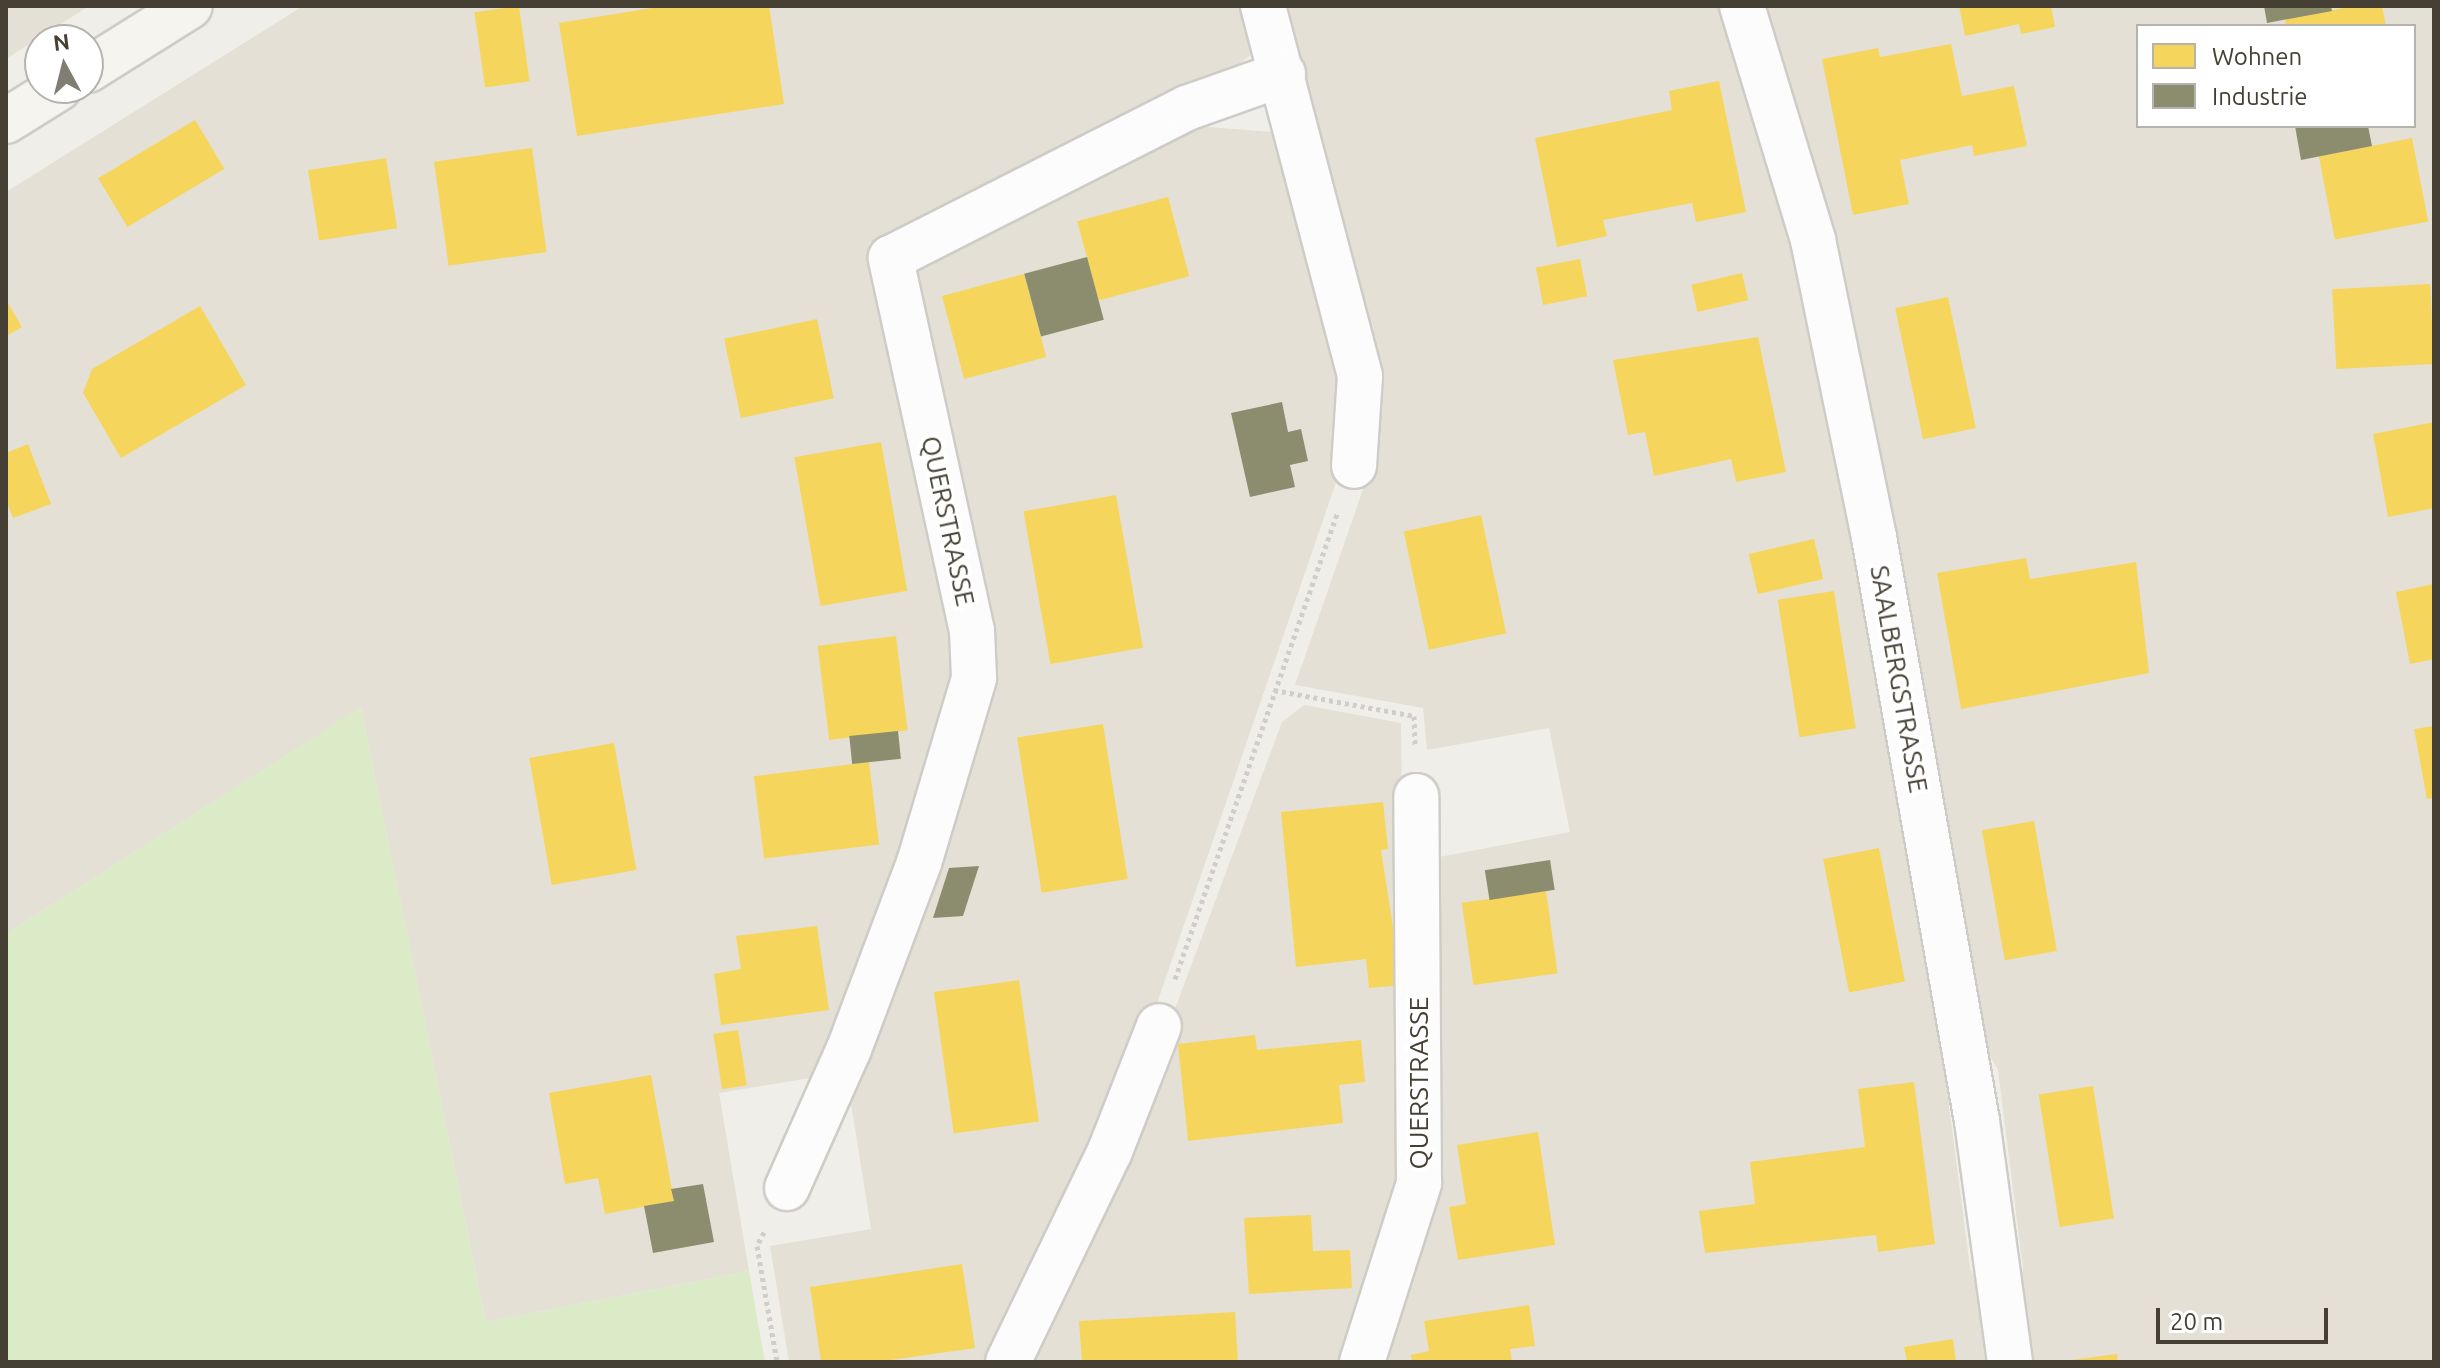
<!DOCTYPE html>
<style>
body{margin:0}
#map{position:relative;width:2440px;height:1368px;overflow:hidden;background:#f0eee8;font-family:Ubuntu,sans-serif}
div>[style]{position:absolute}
.residential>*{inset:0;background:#e4e0d5}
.green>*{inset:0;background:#dcebc7}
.homes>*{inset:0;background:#f6d55c;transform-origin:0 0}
.industry>*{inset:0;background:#8c8c6e;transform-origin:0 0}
.path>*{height:5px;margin-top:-2.5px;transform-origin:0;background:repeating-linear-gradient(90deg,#d1cec9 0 4px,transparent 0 8px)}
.roads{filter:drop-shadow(2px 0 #ceccc6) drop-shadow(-2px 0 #ceccc6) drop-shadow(0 2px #ceccc6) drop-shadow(0 -2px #ceccc6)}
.street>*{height:44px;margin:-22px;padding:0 22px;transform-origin:22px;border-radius:22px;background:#fdfcfc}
.secondary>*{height:44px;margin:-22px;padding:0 22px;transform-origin:22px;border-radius:22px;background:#f6f4ee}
span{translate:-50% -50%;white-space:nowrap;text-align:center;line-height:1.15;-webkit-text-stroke:8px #fff;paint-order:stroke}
.street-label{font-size:26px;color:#464034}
.frame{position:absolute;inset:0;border:8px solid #464034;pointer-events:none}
.legend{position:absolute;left:2136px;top:24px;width:280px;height:104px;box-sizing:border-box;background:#fff;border:2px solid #b5b3ae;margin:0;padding:10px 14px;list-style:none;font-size:24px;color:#464034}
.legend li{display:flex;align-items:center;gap:16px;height:40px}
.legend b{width:40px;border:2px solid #b5b3ae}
.north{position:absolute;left:24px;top:24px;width:80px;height:80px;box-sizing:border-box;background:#fff;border:2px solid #b5b3ae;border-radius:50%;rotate:353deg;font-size:22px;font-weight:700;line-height:32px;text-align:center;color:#464034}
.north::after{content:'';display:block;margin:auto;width:28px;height:36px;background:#827d73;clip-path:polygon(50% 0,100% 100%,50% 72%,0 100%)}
.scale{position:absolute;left:2156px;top:1308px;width:172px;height:36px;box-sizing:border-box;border:4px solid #464034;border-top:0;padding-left:10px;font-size:24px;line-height:28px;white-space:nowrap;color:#464034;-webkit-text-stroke:6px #fff;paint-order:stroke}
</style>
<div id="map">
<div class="residential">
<div style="clip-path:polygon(6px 6px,89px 6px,6px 59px)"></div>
<div style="clip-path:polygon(303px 6px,1241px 6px,1256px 51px,1235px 67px,869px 243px,954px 642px,951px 677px,945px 721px,822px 1076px,719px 1093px,749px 1271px,486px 1322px,361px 708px,6px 934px,6px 192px)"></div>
<div style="clip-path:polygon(1283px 6px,1725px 6px,1793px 240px,1860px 538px,1952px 1053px,1945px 1075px,1970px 1268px,1985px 1298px,1993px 1362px,1380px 1362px,1434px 858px,1570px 832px,1549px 728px,1427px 750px,1423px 708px,1295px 685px,1368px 475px,1380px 417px,1377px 373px)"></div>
<div style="clip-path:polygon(evenodd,1763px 6px,2434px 6px,2434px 1362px,2028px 1362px,2018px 1287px,2023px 1268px,1998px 1070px,1984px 1045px,1763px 6px,2138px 26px,2414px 26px,2414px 126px,2138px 126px,2138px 26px)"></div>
<div style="clip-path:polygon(1196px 126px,1283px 133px,1345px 383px,1343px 462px,1151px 1021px,994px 1362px,789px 1362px,770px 1246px,871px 1229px,851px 1103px,998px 678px,992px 628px,915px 275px,921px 263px)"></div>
<div style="clip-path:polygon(1304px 705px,1401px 723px,1406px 1181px,1346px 1362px,1025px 1362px,1119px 1159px,1282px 722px)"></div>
</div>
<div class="green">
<div style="clip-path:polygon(361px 707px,486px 1322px,749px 1271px,765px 1362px,6px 1362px,6px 934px)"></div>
</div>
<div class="homes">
<div style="left:519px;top:6px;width:76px;height:45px;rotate:82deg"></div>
<div style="clip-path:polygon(664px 6px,769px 6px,784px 104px,577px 136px,559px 23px)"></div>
<div style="clip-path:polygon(1959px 6px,2051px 6px,2055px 27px,2021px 34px,2019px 24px,1965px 36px)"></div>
<div style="clip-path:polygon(2355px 6px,2382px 6px,2386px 26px,2286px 26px,2285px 19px)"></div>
<div style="clip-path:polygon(1951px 44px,1962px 96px,2014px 86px,2027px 146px,1974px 156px,1972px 145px,1900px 160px,1909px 204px,1853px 215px,1822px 59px,1878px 48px,1880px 57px)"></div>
<div style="clip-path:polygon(1719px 81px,1746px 212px,1696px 222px,1692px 203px,1603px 220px,1607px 236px,1557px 247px,1535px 138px,1672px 110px,1669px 91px)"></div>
<div style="left:195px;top:120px;width:57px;height:113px;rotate:59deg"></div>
<div style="left:2412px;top:138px;width:85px;height:95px;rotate:79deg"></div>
<div style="left:532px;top:148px;width:105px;height:99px;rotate:82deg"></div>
<div style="left:386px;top:158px;width:71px;height:79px;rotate:81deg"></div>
<div style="left:1168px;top:197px;width:82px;height:94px;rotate:75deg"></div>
<div style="left:1580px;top:259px;width:38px;height:45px;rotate:79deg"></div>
<div style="left:1742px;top:273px;width:28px;height:52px;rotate:77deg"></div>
<div style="left:1024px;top:274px;width:86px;height:85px;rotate:75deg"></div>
<div style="left:2430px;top:284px;width:80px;height:98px;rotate:87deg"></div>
<div style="left:1948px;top:297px;width:134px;height:54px;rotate:78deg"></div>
<div style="clip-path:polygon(6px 300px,22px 327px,6px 336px)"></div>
<div style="clip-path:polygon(200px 306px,246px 385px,121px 458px,83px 393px,92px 369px)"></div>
<div style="left:817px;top:319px;width:81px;height:95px;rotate:78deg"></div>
<div style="clip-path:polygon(1758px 337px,1786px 472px,1736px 482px,1731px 459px,1654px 476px,1645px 432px,1628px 435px,1613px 360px)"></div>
<div style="clip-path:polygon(2434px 422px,2434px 508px,2388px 517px,2373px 434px)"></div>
<div style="left:881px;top:442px;width:151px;height:88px;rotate:80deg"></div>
<div style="clip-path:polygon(28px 444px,51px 504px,13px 518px,6px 500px,6px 453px)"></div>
<div style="left:1116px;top:495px;width:155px;height:94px;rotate:80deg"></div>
<div style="left:1481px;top:515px;width:121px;height:79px;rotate:78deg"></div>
<div style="left:1814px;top:539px;width:41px;height:67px;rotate:77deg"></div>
<div style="clip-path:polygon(2026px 558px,2030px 579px,2136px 562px,2149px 673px,1961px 709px,1937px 573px)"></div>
<div style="clip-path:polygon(2434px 584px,2434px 659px,2410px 664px,2396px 592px)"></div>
<div style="left:1834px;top:591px;width:139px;height:57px;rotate:81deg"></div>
<div style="left:896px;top:636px;width:95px;height:79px;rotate:83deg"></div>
<div style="left:1103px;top:724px;width:157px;height:87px;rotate:81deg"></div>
<div style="clip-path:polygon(2434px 726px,2434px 798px,2427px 799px,2414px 729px)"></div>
<div style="left:614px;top:743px;width:129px;height:86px;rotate:80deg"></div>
<div style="left:869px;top:762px;width:83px;height:116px;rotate:83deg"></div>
<div style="clip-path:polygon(1383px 802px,1388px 849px,1381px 850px,1402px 985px,1369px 988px,1366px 959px,1296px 967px,1281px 812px)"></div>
<div style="left:2034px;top:821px;width:132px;height:53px;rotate:80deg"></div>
<div style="left:1879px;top:848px;width:136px;height:57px;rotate:79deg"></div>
<div style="left:1546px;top:891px;width:83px;height:85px;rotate:82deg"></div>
<div style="clip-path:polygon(817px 926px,829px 1010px,721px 1025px,714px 974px,741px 969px,736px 936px)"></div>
<div style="left:1019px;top:980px;width:143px;height:86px;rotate:82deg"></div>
<div style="left:738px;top:1030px;width:56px;height:25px;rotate:81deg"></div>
<div style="clip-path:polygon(1255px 1035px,1257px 1050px,1361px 1040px,1365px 1082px,1339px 1085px,1343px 1123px,1188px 1141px,1178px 1044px)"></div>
<div style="clip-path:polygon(651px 1075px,674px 1201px,605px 1214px,598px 1178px,565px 1184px,549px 1093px)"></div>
<div style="clip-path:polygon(1914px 1082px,1935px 1244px,1878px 1252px,1876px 1235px,1705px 1253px,1699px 1211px,1755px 1204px,1750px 1162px,1865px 1147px,1858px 1089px)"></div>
<div style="left:2093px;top:1086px;width:134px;height:55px;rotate:81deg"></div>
<div style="clip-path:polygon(1538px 1132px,1555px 1245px,1458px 1260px,1449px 1207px,1466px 1204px,1457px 1145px)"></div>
<div style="clip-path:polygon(1311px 1215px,1313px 1251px,1350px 1250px,1352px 1288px,1249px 1294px,1244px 1218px)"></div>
<div style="clip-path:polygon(962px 1264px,975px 1348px,877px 1362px,821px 1362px,810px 1287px)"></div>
<div style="clip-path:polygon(1529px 1305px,1535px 1346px,1510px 1349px,1512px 1362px,1412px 1362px,1411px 1355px,1429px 1351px,1424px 1321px)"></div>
<div style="clip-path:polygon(1235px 1312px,1238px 1362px,1082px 1362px,1079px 1321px)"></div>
<div style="clip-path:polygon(1953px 1339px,1956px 1362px,1907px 1362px,1904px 1347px)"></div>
<div style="clip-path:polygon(2117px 1354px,2118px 1362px,2071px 1362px,2071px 1360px)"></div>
</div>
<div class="industry">
<div style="clip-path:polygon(2264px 6px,2331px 6px,2332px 11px,2267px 23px)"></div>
<div style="clip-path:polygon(2295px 126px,2368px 126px,2372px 146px,2301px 160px)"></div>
<div style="left:1087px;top:257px;width:65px;height:65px;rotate:75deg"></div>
<div style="clip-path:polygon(1282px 402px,1288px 432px,1301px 429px,1308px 461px,1290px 465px,1295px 487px,1250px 497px,1231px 413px)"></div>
<div style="left:898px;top:731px;width:28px;height:49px;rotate:84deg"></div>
<div style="left:1550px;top:860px;width:30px;height:66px;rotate:81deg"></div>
<div style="clip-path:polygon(979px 866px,963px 916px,933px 918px,949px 868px)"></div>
<div style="clip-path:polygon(703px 1184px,714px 1242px,653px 1253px,644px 1206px,674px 1201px,671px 1189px)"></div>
</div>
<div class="path">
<div style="left:1274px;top:690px;width:142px;rotate:10.5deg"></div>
<div style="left:1414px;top:716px;width:31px;rotate:88deg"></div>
<div style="left:1175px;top:979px;width:495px;rotate:-70.8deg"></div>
<div style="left:764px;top:1232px;width:16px;rotate:117deg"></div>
<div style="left:757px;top:1246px;width:118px;rotate:80.2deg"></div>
</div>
<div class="roads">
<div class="street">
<div style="left:1263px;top:6px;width:383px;rotate:75.3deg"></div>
<div style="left:1360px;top:376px;width:90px;rotate:93.8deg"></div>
<div style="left:1742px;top:6px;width:245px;rotate:73.1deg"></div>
<div style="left:1813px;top:240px;width:303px;rotate:78.4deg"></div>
<div style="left:1874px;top:537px;width:593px;rotate:80deg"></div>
<div style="left:1977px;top:1121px;width:243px;rotate:82.2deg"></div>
<div style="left:787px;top:1188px;width:152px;rotate:-66deg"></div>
<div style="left:849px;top:1049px;width:199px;rotate:-69.4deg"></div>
<div style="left:919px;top:863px;width:193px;rotate:-73.4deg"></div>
<div style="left:974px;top:678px;width:47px;rotate:-92.4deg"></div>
<div style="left:972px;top:631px;width:382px;rotate:-102.3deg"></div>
<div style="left:891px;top:258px;width:332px;rotate:-26.9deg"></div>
<div style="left:1187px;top:108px;width:102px;rotate:-19.5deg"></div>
<div style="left:1008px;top:1362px;width:234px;rotate:-64.2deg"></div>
<div style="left:1110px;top:1151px;width:134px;rotate:-68.6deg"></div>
<div style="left:1362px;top:1362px;width:188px;rotate:-72.3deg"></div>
<div style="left:1419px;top:1183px;width:387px;rotate:-90.4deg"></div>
</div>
<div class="secondary">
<div style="left:88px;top:70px;width:120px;rotate:-32.1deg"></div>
<div style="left:6px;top:121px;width:62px;rotate:-31.9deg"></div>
</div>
</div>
<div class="street-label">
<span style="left:948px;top:521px;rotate:78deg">QUERSTRASSE</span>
<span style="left:1899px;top:679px;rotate:80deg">SAALBERGSTRASSE</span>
<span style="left:1419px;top:1083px;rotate:-90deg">QUERSTRASSE</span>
</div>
<div class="frame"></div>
<ul class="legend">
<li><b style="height:22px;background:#f6d55c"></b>Wohnen</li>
<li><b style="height:22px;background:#8c8c6e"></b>Industrie</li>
</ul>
<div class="north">N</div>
<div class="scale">20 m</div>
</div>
